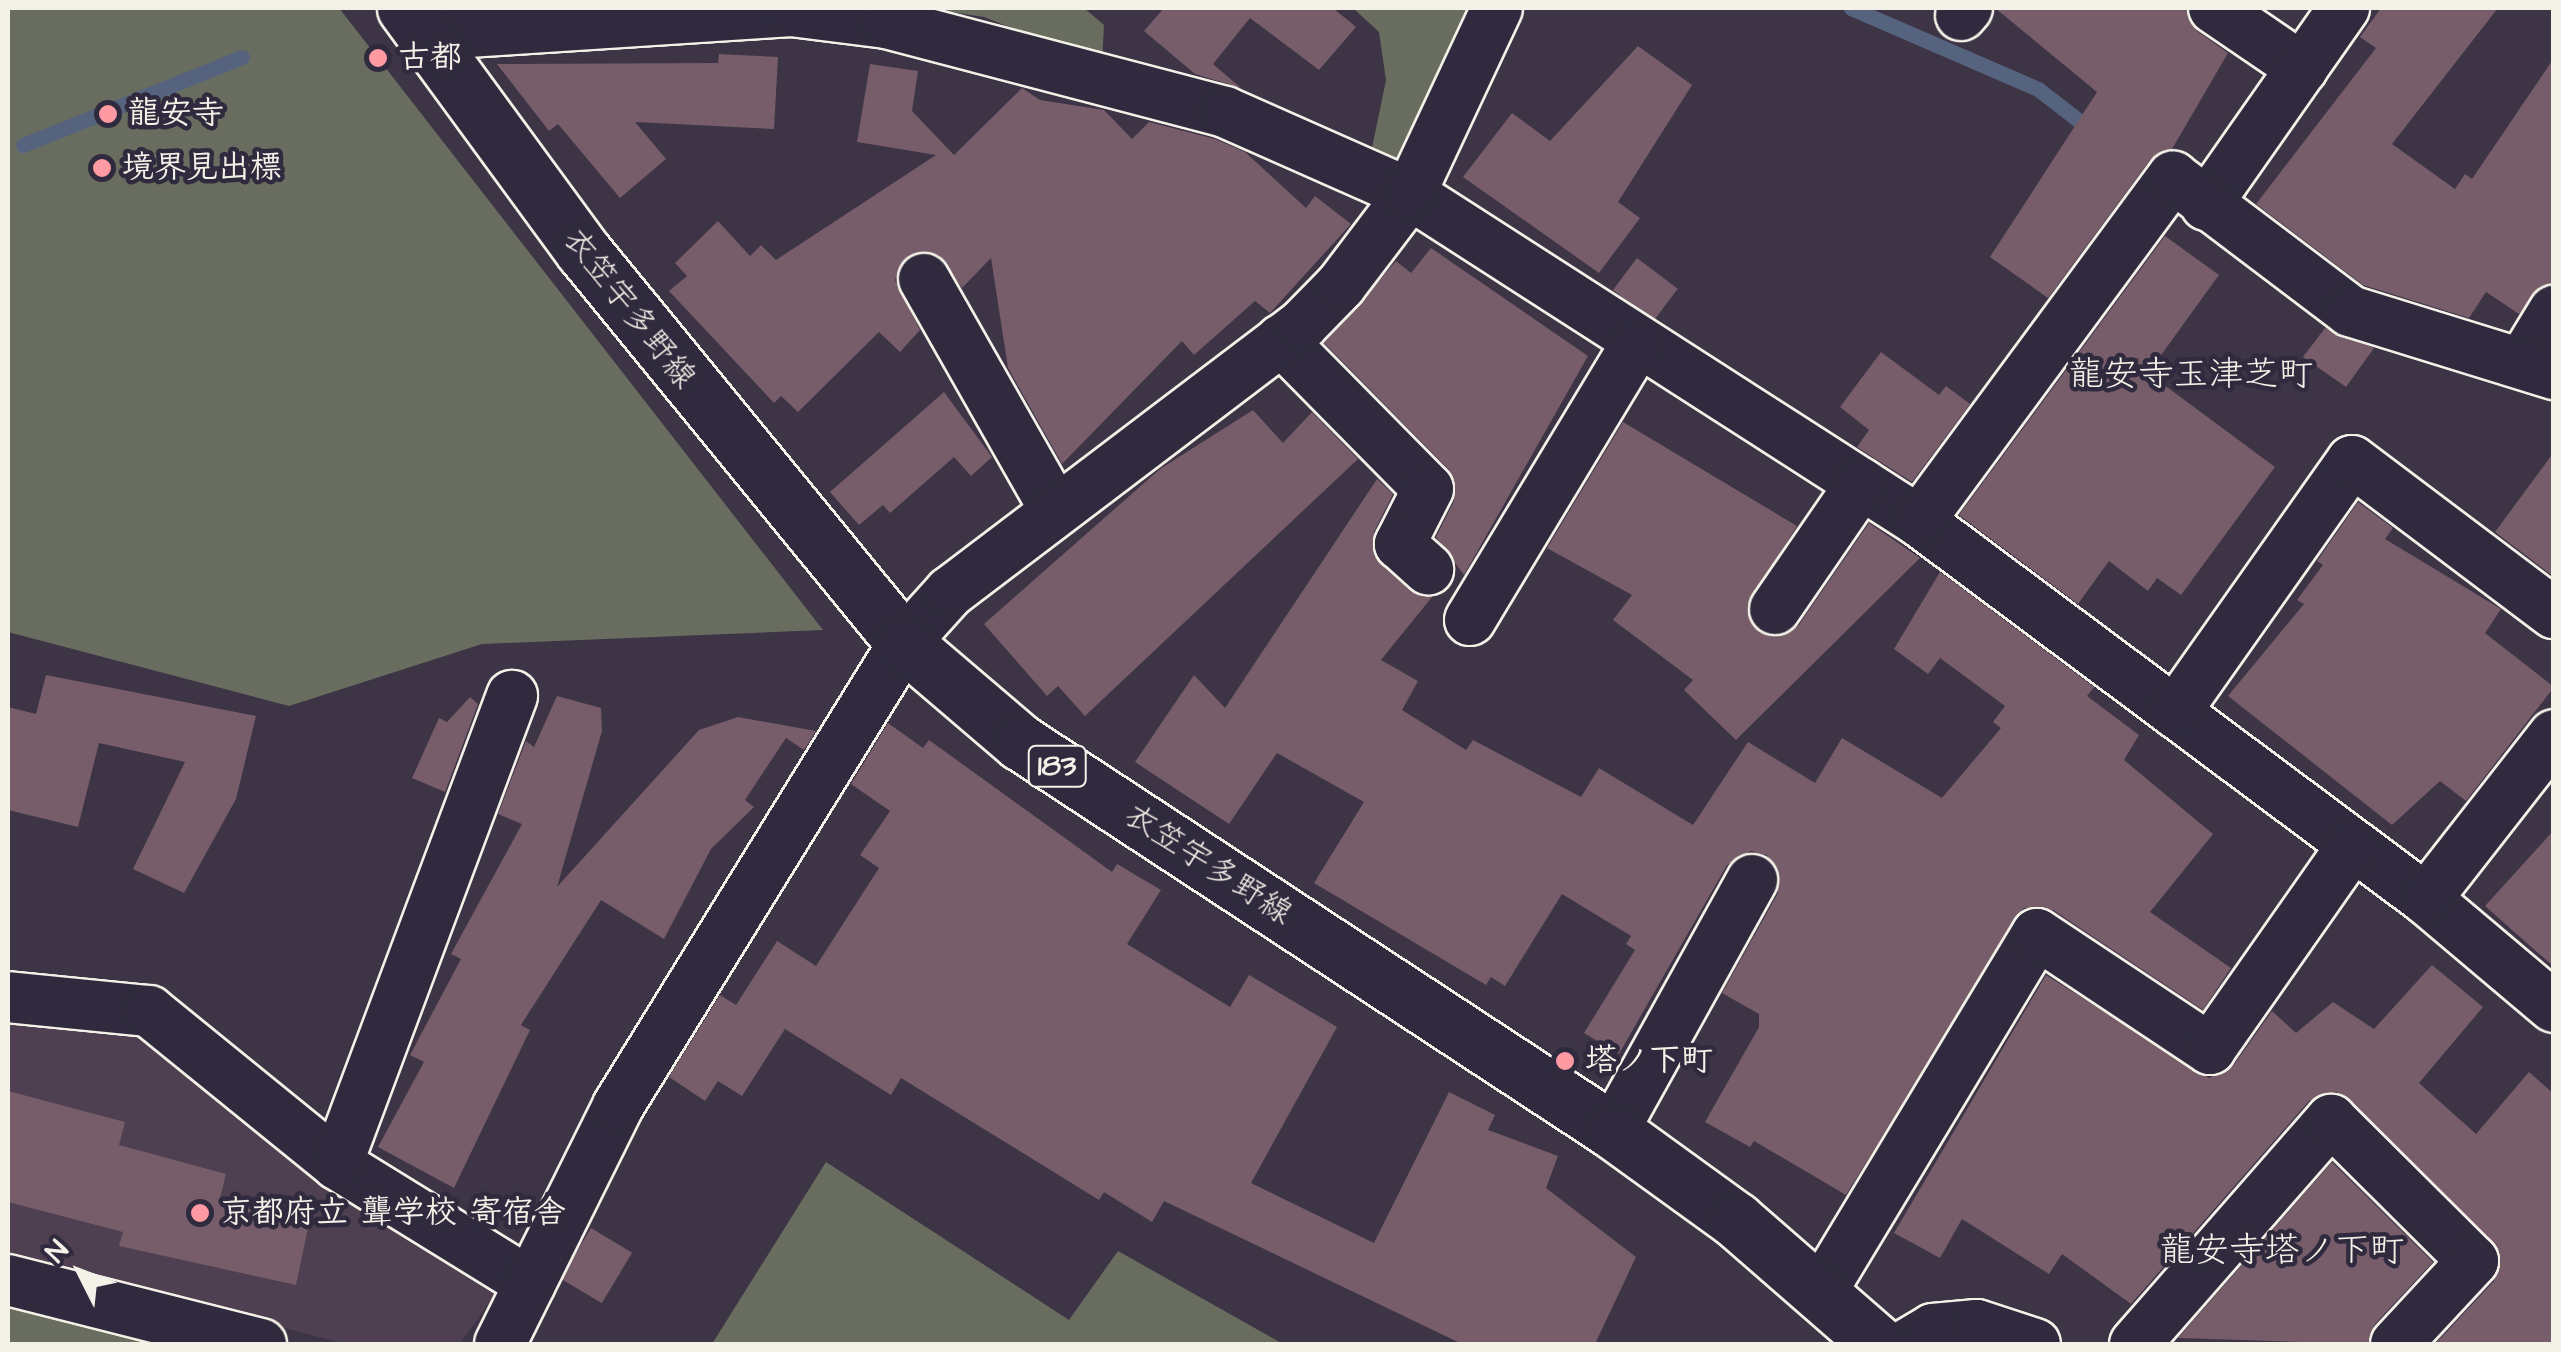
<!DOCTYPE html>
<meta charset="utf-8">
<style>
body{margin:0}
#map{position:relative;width:2561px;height:1352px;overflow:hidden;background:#3d3446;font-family:"Architects Daughter","Klee One",sans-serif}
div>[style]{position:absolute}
.built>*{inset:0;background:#4e4050}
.green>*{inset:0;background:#696d5f}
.stream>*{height:15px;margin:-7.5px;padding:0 7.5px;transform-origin:7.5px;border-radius:7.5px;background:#56637f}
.building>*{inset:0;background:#765d69;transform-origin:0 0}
.roads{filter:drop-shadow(2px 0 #f4f1e8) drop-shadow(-2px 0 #f4f1e8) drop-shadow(0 2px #f4f1e8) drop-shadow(0 -2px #f4f1e8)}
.street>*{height:50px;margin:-25px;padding:0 25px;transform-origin:25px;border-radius:25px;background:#2f2a3d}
.primary>*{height:55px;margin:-27.5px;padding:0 27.5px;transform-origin:27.5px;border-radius:27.5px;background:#2f2a3d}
.dots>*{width:28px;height:28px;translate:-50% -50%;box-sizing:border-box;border:5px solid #2f2a3d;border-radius:50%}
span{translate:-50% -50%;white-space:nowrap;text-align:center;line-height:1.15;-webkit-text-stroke:9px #2f2a3d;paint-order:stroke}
.shield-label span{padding:2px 8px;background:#2f2a3d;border:2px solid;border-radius:8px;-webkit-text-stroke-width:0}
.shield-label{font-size:30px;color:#f4f1e8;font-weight:700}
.poi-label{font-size:32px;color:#f4f1e8;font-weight:700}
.left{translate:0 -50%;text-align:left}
.street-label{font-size:32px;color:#f4f1e8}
.neighbourhood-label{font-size:35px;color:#f4f1e8}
.frame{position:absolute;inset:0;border:10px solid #f4f1e8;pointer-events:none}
.north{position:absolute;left:30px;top:1222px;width:100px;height:100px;-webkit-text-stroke:8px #2f2a3d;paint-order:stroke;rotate:312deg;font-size:28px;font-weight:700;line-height:40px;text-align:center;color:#f4f1e8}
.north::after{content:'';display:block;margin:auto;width:35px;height:45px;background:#f4f1e8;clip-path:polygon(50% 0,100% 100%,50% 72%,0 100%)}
</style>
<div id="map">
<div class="built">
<div style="clip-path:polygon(8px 1009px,148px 1021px,501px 1286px,460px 1344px,345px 1344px,8px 1254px)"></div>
</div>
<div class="green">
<div style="clip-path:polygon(8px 8px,339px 8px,823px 630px,482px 644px,289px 706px,8px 632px)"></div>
<div style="clip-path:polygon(924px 8px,1084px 8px,1104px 25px,1102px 64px,984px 17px)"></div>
<div style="clip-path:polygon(1353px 8px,1481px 8px,1404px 164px,1372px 148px,1386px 80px,1379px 32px)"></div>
<div style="clip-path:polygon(826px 1162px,1069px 1320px,1118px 1251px,1283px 1344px,712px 1344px)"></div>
<div style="clip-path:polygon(8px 1303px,188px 1344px,8px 1344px)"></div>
</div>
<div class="stream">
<div style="left:1851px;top:8px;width:204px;rotate:23.4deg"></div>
<div style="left:2038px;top:89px;width:67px;rotate:37.7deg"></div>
<div style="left:23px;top:145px;width:236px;rotate:-21.9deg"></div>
</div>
<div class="building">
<div style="clip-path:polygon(1164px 8px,1333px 8px,1356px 27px,1319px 70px,1250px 18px,1213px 64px,1241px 88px,1195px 74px,1144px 31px)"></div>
<div style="clip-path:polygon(1995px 8px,2186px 8px,2197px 31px,2228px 53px,2172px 149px,2150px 160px,2048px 298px,1990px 257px,2097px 92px)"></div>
<div style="clip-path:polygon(2381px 8px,2498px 8px,2392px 144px,2455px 189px,2465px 174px,2472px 179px,2554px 58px,2554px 282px,2519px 314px,2486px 292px,2469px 318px,2363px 285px,2256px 204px,2376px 48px,2360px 37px)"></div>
<div style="clip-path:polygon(1638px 46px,1692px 85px,1618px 202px,1640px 218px,1599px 273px,1463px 177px,1512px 113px,1550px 141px)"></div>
<div style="clip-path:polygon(719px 54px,778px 57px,774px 129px,635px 122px,666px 159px,620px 198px,558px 124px,549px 131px,497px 64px,718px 63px)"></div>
<div style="clip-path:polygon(870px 64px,918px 71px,912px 111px,954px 155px,1022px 88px,1040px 100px,1104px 110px,1132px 139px,1149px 122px,1215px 139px,1245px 152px,1306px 208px,1315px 196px,1351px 224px,1270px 313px,1255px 301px,1194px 355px,1182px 341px,1062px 464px,1008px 368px,991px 258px,962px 288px,939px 255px,909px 255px,895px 280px,920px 330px,900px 352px,879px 332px,798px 412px,781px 396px,774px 403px,669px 291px,687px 276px,675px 263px,718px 221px,750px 256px,761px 245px,776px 260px,936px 155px,857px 142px)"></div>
<div style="clip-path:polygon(2165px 236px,2219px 275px,2148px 373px,2275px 467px,2181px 595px,2157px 578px,2148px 591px,2109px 561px,2078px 604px,1959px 515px)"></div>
<div style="clip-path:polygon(1431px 248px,1588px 356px,1464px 575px,1436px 537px,1454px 501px,1449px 470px,1324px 343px,1396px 261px,1411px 273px)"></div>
<div style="left:1637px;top:258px;width:51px;height:40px;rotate:37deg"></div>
<div style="clip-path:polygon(2325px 328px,2374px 348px,2346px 387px,2303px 357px)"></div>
<div style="clip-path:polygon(1881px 352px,1939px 395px,1946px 386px,1970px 404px,1912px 482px,1857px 447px,1869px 430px,1840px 407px)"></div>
<div style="clip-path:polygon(944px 392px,992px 457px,971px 476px,954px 457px,890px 513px,883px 505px,859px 525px,830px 492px)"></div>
<div style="clip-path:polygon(1253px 410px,1283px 443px,1312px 412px,1358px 459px,1085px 716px,1058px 686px,1047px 696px,984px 624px,1160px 469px)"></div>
<div style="clip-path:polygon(1623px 422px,1797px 526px,1747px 606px,1760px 633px,1798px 626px,1869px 523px,1920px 558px,1736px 740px,1684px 690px,1693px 680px,1613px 620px,1632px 595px,1547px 548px)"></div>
<div style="clip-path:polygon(2554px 452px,2554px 577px,2495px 532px)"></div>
<div style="clip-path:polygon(1377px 479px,1393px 494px,1374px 532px,1374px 556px,1409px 590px,1432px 597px,1381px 660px,1418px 681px,1402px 710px,1466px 750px,1473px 740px,1581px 797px,1599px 768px,1693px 825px,1748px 742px,1815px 783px,1842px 738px,1942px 798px,2001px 728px,1993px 722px,2005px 706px,1940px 658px,1928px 674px,1894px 649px,1940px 572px,2094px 687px,2087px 696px,2139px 735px,2124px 760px,2213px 834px,2150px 912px,2231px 968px,2203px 1010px,2053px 910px,2024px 908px,1846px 1195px,1754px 1141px,1750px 1147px,1705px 1122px,1759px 1027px,1759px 1014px,1722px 993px,1778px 893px,1767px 855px,1751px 851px,1727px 865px,1619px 1054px,1584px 1033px,1635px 950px,1626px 944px,1631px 936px,1562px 894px,1505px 986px,1491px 977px,1486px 985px,1314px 883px,1364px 802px,1277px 753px,1229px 824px,1135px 762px,1194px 675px,1225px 708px)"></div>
<div style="clip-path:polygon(2358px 502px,2393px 528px,2385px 539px,2501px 609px,2485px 633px,2554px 687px,2466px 801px,2440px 781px,2392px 825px,2228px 696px,2304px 604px,2297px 600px,2323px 565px,2317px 561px)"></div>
<div style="clip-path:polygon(46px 675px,256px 716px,236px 799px,184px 893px,133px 869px,185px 762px,99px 743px,78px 827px,8px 810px,8px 707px,36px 714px)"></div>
<div style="clip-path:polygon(557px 696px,601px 708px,602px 731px,557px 887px,699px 730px,738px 717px,816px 731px,804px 750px,786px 738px,745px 800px,754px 807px,711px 849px,664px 939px,601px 900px,521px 1025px,530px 1030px,454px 1188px,378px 1147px,424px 1062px,410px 1055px,461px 959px,451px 954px,522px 824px,498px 814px,526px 741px,534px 747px)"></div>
<div style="clip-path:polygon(470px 697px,478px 704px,445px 792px,412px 778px,439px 718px,447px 722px)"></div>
<div style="clip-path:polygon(888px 723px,923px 748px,929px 740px,1112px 872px,1117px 864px,1161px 890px,1127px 944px,1230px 1007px,1249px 975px,1337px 1027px,1251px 1183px,1374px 1243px,1449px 1092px,1495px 1115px,1488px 1130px,1558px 1156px,1546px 1188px,1636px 1257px,1595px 1344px,1462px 1344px,1164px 1201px,1152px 1222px,1104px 1192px,1099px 1200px,901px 1078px,891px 1095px,785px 1029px,742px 1096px,718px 1081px,705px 1101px,669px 1077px,720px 995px,736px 1005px,777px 941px,816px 966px,879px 868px,860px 855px,890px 811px,851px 784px)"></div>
<div style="clip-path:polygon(2554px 830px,2554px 967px,2485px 906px)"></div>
<div style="clip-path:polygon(2432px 965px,2483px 1007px,2419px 1083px,2476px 1134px,2529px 1072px,2554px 1094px,2554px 1344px,2435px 1344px,2494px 1281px,2500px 1252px,2337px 1092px,2309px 1101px,2131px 1304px,2062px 1254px,2049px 1274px,1962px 1219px,1940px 1258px,1894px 1233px,2046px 975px,2209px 1078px,2233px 1066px,2272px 1011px,2296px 1033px,2333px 1002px,2374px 1029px)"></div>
<div style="clip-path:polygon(8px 1091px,125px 1122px,119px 1145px,226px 1174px,219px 1202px,309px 1223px,296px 1285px,119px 1246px,123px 1232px,8px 1202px)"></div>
<div style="clip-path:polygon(2332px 1162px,2433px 1262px,2375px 1324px,2368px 1344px,2178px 1338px)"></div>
<div style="left:591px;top:1228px;width:48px;height:59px;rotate:31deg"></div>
</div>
<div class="roads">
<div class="street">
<div style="left:2214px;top:8px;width:107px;rotate:34.3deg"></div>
<div style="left:1961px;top:15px;width:9px;rotate:-49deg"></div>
<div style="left:422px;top:35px;width:370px;rotate:-3.7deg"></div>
<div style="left:791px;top:11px;width:96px;rotate:7.2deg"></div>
<div style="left:886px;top:23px;width:350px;rotate:14.7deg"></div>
<div style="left:1225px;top:112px;width:202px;rotate:23.9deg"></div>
<div style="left:1410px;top:194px;width:605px;rotate:32.72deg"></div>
<div style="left:1919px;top:521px;width:632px;rotate:36.71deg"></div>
<div style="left:2426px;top:899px;width:167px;rotate:40.2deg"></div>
<div style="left:2206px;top:205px;width:241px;rotate:-55deg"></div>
<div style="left:924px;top:279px;width:263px;rotate:60.4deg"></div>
<div style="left:1281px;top:340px;width:209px;rotate:45.4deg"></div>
<div style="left:1428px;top:489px;width:62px;rotate:117deg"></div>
<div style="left:1400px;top:544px;width:38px;rotate:42deg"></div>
<div style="left:2523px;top:362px;width:60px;rotate:-58.7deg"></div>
<div style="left:1919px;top:521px;width:428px;rotate:-53.6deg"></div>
<div style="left:2173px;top:177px;width:222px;rotate:37.1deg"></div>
<div style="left:2350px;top:311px;width:214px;rotate:17.2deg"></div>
<div style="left:1775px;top:609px;width:152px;rotate:-55.5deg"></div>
<div style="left:1470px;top:620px;width:320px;rotate:-58.9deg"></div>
<div style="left:2175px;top:712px;width:307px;rotate:-54.8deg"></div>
<div style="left:2352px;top:461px;width:253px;rotate:37deg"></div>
<div style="left:2426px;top:899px;width:208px;rotate:-52deg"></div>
<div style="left:8px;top:997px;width:142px;rotate:5.7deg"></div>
<div style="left:149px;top:1011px;width:242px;rotate:39.1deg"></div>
<div style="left:337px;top:1164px;width:227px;rotate:31.7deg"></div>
<div style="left:1613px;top:1131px;width:287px;rotate:-61deg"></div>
<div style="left:337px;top:1164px;width:500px;rotate:-69.5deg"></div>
<div style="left:8px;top:1280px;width:261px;rotate:14.2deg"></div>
<div style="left:1821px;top:1292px;width:418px;rotate:-58.9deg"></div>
<div style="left:2037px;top:934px;width:208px;rotate:33.6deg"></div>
<div style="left:2210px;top:1049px;width:249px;rotate:-55deg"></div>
<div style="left:500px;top:1344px;width:266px;rotate:-63.6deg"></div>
<div style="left:618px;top:1106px;width:544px;rotate:-58.3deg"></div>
<div style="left:904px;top:643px;width:69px;rotate:-48deg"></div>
<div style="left:950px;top:592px;width:443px;rotate:-37.2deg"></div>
<div style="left:1303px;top:324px;width:54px;rotate:-45.7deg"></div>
<div style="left:1341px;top:285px;width:114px;rotate:-52.8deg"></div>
<div style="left:1410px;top:194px;width:205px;rotate:-64.9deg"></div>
<div style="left:1908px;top:1344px;width:29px;rotate:-31deg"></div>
<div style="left:1933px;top:1329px;width:44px;rotate:-5.2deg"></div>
<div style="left:1977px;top:1325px;width:61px;rotate:18.1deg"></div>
<div style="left:2135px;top:1344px;width:298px;rotate:-48.8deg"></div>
<div style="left:2331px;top:1120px;width:200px;rotate:44.8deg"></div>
<div style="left:2473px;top:1261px;width:113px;rotate:132.9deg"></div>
</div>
<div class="primary">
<div style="left:405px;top:8px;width:301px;rotate:53.8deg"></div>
<div style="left:583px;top:251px;width:507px;rotate:50.69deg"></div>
<div style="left:904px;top:643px;width:153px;rotate:40.5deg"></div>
<div style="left:1020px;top:742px;width:709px;rotate:33.26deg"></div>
<div style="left:1613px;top:1131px;width:152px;rotate:35.9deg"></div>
<div style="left:1736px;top:1220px;width:189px;rotate:41.1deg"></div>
</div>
</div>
<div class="dots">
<div style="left:378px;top:58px;background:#ff9aa2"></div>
<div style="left:108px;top:114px;background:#ff9aa2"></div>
<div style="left:102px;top:168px;background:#ff9aa2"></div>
<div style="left:1565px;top:1061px;background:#ff9aa2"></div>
<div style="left:200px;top:1213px;background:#ff9aa2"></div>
</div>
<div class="shield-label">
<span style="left:1057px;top:766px">183</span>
</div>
<div class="poi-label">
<span class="left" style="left:398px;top:58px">古都</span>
<span class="left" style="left:128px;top:114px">龍安寺</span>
<span class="left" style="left:122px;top:168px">境界見出標</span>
<span class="left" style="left:1585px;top:1061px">塔ノ下町</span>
<span class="left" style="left:220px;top:1213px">京都府立 聾学校 寄宿舎</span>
</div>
<div class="street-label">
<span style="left:629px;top:309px;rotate:52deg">衣笠宇多野線</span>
<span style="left:1208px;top:865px;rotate:33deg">衣笠宇多野線</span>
</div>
<div class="neighbourhood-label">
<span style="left:2191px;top:375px">龍安寺玉津芝町</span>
<span style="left:2282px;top:1251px">龍安寺塔ノ下町</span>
</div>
<div class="frame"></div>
<div class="north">N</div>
</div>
